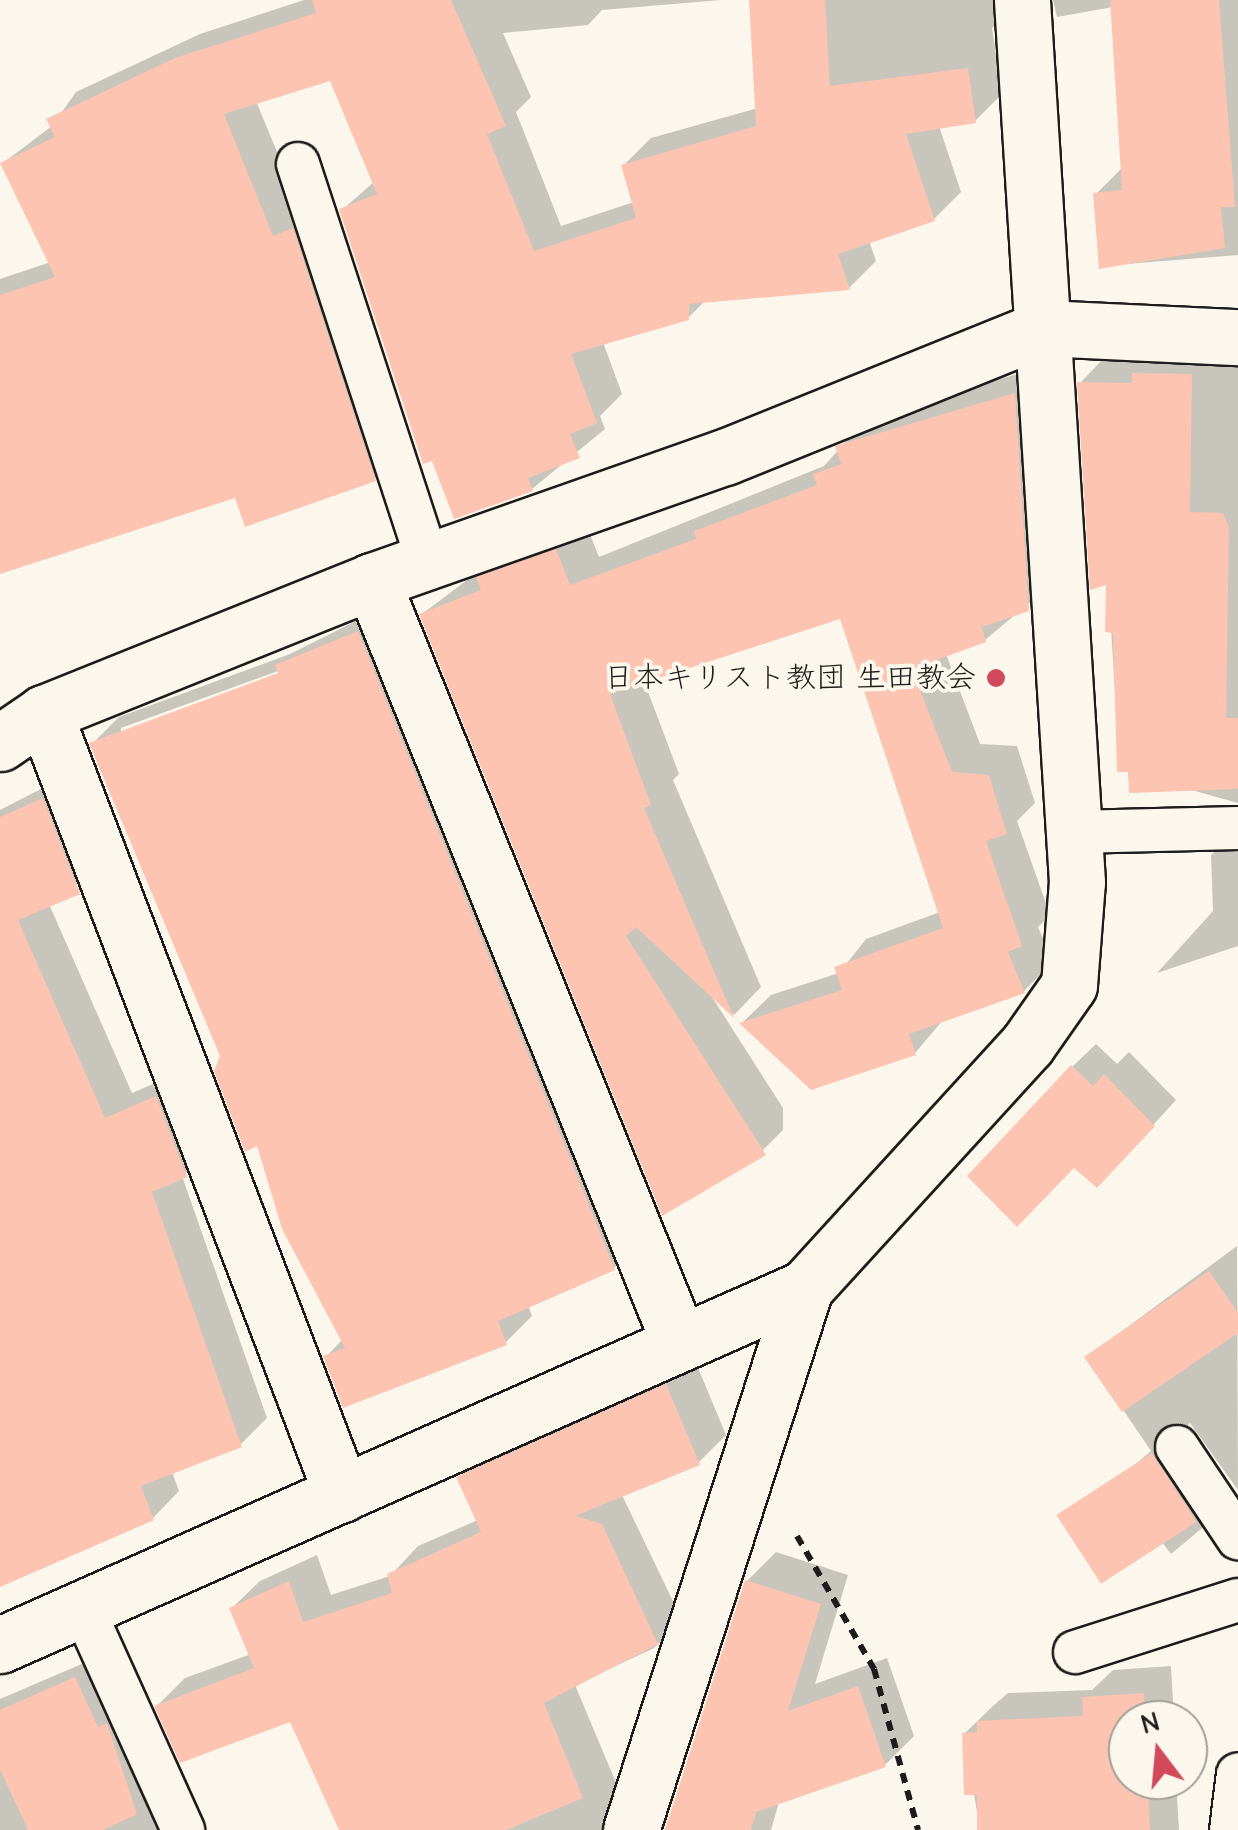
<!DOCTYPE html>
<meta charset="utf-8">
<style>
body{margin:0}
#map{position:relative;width:1238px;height:1830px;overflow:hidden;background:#fbf7ec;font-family:"Comic Neue","Klee One",sans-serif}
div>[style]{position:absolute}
.shadow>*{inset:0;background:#0003}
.building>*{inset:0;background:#fcc4b1;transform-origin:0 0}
.path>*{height:6px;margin-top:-3px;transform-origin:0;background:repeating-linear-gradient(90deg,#1c1c1c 0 10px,transparent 0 18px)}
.roads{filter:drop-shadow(2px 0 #1c1c1c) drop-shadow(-2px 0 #1c1c1c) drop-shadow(0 2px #1c1c1c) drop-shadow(0 -2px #1c1c1c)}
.lane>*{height:42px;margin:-21px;padding:0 21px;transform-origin:21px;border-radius:21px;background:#fbf7ec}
.street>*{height:55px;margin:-27.5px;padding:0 27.5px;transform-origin:27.5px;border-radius:27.5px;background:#fbf7ec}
.dots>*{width:28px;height:28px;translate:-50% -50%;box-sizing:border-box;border:5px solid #fbf7ec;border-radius:50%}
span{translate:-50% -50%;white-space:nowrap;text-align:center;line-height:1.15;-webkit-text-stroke:8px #fbf7ec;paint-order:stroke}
.poi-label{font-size:30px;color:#1c1c1c}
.right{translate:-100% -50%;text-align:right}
.north{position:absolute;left:1108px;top:1700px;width:100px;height:100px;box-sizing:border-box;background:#fbf7ec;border:2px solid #a29f99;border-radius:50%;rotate:344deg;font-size:28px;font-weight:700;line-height:40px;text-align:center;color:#1c1c1c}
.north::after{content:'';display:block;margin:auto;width:35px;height:45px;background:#d1495b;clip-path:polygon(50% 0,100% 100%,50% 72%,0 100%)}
</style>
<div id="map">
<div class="shadow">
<div style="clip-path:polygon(304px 0,721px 0,602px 10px,588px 25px,503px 33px,531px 97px,516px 112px,561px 226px,634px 202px,624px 165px,651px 138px,758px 108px,751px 0,1019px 0,992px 28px,1002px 94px,975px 121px,939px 126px,961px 192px,934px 219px,869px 241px,876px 261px,849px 288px,706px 300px,688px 318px,603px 342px,622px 394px,600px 416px,605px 429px,532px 489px,342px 210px,375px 181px,331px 78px,256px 101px,401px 452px,374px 479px,236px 495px,0 571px,0 279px,51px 262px,3px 163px,52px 126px,76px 92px,200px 34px)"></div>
<div style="clip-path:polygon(1053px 0,1238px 0,1238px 255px,1102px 266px,1096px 194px,1123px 167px,1113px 7px,1057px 17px)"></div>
<div style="clip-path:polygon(1214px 352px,1214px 366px,1238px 367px,1238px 803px,1120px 770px,1108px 582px,1080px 383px,1103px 359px)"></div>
<div style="clip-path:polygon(1044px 366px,1057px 580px,985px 640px,946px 654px,980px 744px,1017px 746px,1035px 803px,1017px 821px,1050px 915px,1038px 927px,1053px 962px,1024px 991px,943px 1020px,915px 1053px,742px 1023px,771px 995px,839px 973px,866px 939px,940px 912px,842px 616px,644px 681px,679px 774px,673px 780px,761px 987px,734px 1015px,712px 997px,783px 1108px,783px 1130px,753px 1160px,422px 614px,508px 549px,585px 522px,599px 557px,824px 466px,867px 418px)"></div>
<div style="clip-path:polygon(evenodd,386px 606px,641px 1241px,614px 1268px,528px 1305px,532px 1316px,506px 1342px,326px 1357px,343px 1339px,92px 744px,119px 717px,290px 654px,386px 606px,289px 667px,291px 671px,121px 734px,121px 728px,289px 667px)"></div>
<div style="clip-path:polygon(70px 774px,105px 865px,49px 904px,132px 1093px,183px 1071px,213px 1148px,182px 1176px,267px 1418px,240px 1445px,172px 1472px,179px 1491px,153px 1518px,0 1581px,0 810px)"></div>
<div style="clip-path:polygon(1238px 831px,1238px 946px,1157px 973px,1213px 911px,1211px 855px)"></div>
<div style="clip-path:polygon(1096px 1044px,1117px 1064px,1129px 1052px,1176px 1100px,1120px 1161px,1072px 1067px)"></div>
<div style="clip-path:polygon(1237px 1246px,1238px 1490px,1190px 1423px,1182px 1432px,1230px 1505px,1171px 1554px,1162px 1542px,1066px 1524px,1151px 1451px,1087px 1357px)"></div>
<div style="clip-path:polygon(694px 1358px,726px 1435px,698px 1463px,622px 1495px,682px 1620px,654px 1648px,575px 1685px,636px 1830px,341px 1830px,292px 1719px,157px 1706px,185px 1678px,251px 1654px,232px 1608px,260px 1581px,317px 1555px,331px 1595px,390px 1576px,418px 1546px,478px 1520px,459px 1478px,487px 1450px)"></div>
<div style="clip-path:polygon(776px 1552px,848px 1575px,815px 1684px,887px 1658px,914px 1736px,885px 1765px,779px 1802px,771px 1830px,669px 1830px,747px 1581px)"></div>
<div style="clip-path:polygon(105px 1654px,180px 1830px,0 1830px,0 1699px)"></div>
<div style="clip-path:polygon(1171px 1666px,1174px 1720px,1128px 1720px,1128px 1780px,1176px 1780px,1179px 1830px,980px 1830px,964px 1734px,993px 1706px,1008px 1693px,1092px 1690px,1113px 1670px)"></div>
</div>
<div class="building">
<div style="clip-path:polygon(312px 0,451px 0,506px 126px,487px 134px,534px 251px,636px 218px,621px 165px,756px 126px,749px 0,825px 0,830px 86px,968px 68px,976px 123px,906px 134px,935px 221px,838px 254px,850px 290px,689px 304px,689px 320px,571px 354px,597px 423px,570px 434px,580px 458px,528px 478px,533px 491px,454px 519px,432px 461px,423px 464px,339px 209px,377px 194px,330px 81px,224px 114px,273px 236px,293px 228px,376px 481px,245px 527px,235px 498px,0 574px,0 295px,55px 277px,0 163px,55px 137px,46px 119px,175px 58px,316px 13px)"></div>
<div style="clip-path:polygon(1110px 0,1219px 0,1235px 207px,1221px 207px,1225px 248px,1099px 269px,1093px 193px,1122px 190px)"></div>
<div style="clip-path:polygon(1132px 373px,1192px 374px,1190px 512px,1223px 513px,1229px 527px,1226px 718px,1238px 718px,1238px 789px,1129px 793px,1128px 772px,1117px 772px,1113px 633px,1105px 632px,1106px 585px,1090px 590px,1077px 382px,1132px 383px)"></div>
<div style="clip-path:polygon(1015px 393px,1029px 611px,982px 627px,986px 642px,912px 669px,952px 772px,989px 775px,1007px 834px,986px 841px,1022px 946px,1008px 952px,1025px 993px,909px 1034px,916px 1055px,811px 1090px,739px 1023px,842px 990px,834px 967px,943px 928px,840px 619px,610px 694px,651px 805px,644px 808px,734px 1018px,636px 927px,626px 936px,766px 1155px,662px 1216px,419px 614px,481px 590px,476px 577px,556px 549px,570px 585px,696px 539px,694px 531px,817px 485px,813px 474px,841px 464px,835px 446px)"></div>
<div style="clip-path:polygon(358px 631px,615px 1270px,498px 1321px,507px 1345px,343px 1408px,323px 1356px,345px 1348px,282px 1229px,257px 1146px,245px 1152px,214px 1071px,220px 1056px,89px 743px,278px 673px,275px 665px)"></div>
<div style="clip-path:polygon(43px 798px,80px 894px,18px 920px,105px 1118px,156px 1096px,187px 1177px,152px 1192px,242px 1447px,141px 1486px,154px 1520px,0 1587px,0 817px)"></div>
<div style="clip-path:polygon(1071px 1065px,1093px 1086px,1104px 1074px,1155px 1126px,1097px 1188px,1074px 1168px,1017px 1227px,967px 1176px)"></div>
<div style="clip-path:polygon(1209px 1271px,1238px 1313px,1238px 1333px,1122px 1412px,1084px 1357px)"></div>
<div style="clip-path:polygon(666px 1384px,700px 1465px,575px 1516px,602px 1524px,658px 1644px,544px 1703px,583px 1798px,506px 1830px,339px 1830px,290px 1722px,180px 1763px,154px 1706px,254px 1668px,229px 1608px,289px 1581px,303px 1622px,392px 1593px,387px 1574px,481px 1532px,456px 1477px)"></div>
<div style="left:1152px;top:1453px;width:82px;height:114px;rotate:57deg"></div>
<div style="clip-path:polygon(745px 1580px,821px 1604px,788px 1711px,858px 1686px,886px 1767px,756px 1812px,751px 1830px,665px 1830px)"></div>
<div style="clip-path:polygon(75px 1677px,98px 1727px,107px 1723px,137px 1814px,103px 1830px,28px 1830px,0 1769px,0 1710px)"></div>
<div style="clip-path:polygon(1144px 1693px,1145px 1720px,1128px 1720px,1128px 1780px,1148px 1780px,1150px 1830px,977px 1830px,977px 1795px,964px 1795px,962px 1733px,977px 1732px,977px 1721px,1083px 1716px,1082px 1697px)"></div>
</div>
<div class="path">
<div style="left:797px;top:1536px;width:154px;rotate:59.9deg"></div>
<div style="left:874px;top:1669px;width:167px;rotate:74.7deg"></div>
</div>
<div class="roads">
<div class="lane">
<div style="left:298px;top:164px;width:418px;rotate:71.9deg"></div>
<div style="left:1074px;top:832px;width:164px;rotate:-1.4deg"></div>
<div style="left:1177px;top:1447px;width:110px;rotate:56.2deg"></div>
<div style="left:82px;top:1606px;width:246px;rotate:65.7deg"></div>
<div style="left:1075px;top:1652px;width:171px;rotate:-17.7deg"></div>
<div style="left:1231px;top:1830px;width:56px;rotate:-82.9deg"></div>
</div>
<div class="street">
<div style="left:372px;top:581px;width:817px;rotate:68.02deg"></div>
<div style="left:44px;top:713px;width:836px;rotate:69.12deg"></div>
<div style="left:0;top:743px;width:53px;rotate:-34.3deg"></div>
<div style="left:44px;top:713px;width:354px;rotate:-21.9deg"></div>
<div style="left:372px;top:581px;width:374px;rotate:-19.4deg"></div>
<div style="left:725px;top:457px;width:344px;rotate:-22deg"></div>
<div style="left:1044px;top:328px;width:194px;rotate:2.7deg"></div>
<div style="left:0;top:1645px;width:881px;rotate:-23.92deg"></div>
<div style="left:631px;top:1830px;width:569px;rotate:-72.2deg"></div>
<div style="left:805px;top:1288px;width:329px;rotate:-47.6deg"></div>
<div style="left:1027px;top:1045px;width:73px;rotate:-55deg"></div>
<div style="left:1069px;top:985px;width:103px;rotate:-85.6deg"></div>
<div style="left:1077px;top:882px;width:884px;rotate:-93.57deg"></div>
</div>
</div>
<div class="dots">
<div style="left:996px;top:678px;background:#d1495b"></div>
</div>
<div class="poi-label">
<span class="right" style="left:976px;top:678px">日本キリスト教団 生田教会</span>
</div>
<div class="north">N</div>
</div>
